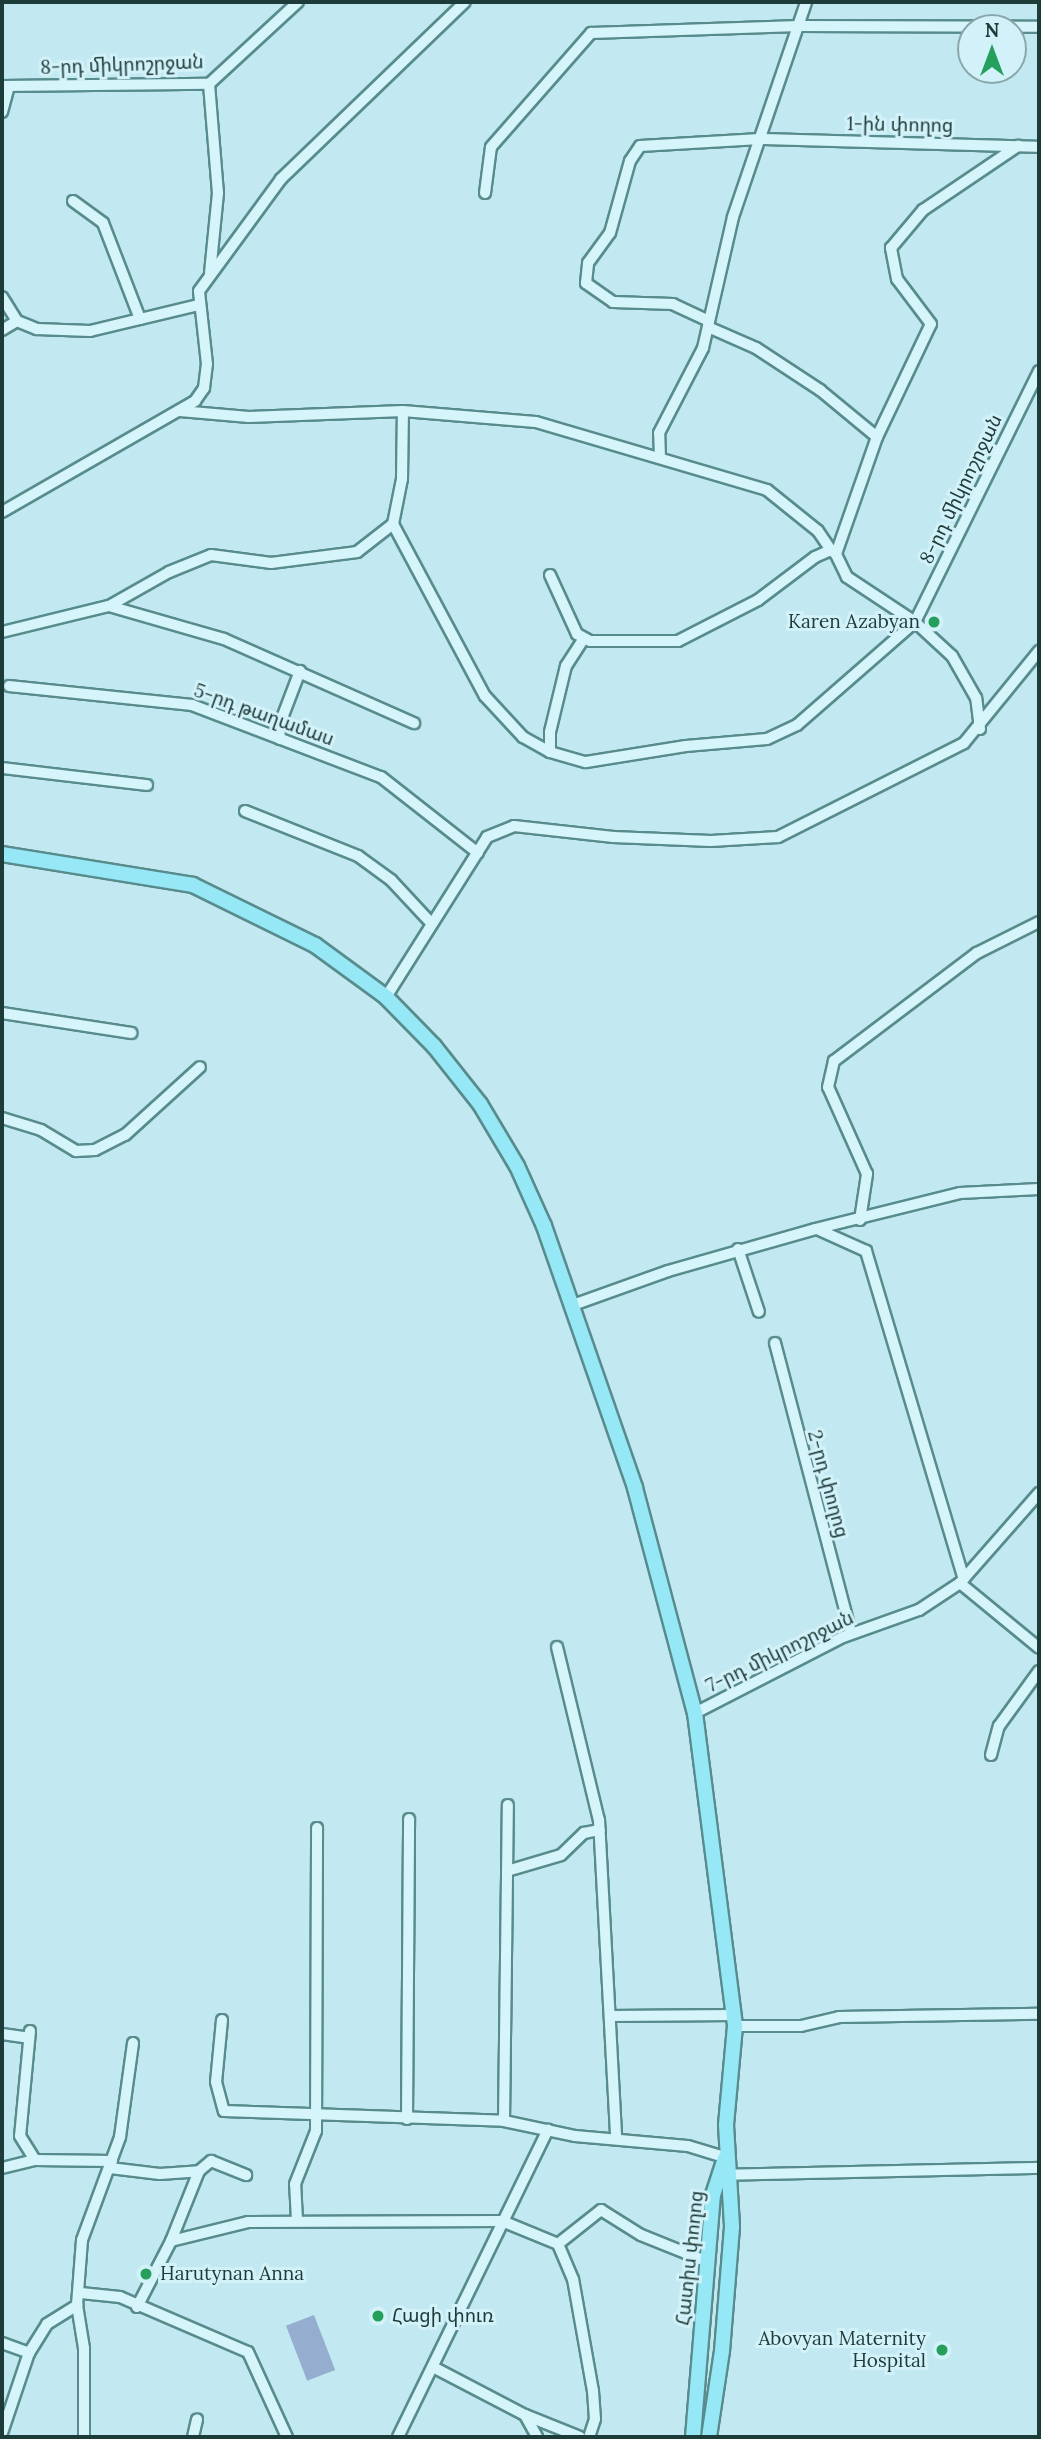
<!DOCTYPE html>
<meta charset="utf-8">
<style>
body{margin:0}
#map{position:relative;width:1041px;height:2439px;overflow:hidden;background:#c2e9f1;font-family:Lora,"Noto Sans Armenian",serif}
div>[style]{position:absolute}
.green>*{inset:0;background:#95aed0;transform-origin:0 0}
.roads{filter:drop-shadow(2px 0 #588c8c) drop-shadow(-2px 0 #588c8c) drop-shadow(0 2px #588c8c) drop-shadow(0 -2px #588c8c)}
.minor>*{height:10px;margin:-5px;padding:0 5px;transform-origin:5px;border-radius:5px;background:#d6f5fb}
.major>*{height:14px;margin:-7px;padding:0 7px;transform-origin:7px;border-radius:7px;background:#97e8f6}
.dots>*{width:19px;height:19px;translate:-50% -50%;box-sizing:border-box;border:4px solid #d2f1f8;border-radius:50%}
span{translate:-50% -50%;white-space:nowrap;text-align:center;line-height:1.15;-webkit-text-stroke:6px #d2f1f8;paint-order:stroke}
.street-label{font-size:19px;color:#1d3b39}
.poi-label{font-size:19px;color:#1d3b39}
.right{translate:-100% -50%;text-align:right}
.left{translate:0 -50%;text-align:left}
.frame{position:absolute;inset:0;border:4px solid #1d3b39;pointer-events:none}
.north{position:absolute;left:957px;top:14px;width:70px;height:70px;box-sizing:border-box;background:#d2f1f8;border:2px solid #8aa8ac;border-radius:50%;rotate:0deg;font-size:19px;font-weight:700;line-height:28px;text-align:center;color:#1d3b39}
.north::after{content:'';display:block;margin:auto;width:24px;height:32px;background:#249f5c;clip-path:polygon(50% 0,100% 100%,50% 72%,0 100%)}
</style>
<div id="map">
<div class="green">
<div style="left:314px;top:2315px;width:59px;height:30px;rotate:69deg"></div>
</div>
<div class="roads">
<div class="minor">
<div style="left:209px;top:84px;width:109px;rotate:85.3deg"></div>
<div style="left:218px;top:193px;width:80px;rotate:95.7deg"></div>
<div style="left:2px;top:86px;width:207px;rotate:-0.6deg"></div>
<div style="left:209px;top:84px;width:121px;rotate:-42.7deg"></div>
<div style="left:2px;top:112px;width:27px;rotate:-75deg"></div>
<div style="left:485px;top:193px;width:46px;rotate:-82.6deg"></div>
<div style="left:491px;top:147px;width:152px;rotate:-48.7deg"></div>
<div style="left:591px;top:33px;width:208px;rotate:-1.9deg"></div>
<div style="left:799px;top:26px;width:240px;rotate:0.2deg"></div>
<div style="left:73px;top:201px;width:37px;rotate:36deg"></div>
<div style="left:103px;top:223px;width:103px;rotate:68.9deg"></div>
<div style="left:2px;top:297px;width:28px;rotate:58deg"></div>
<div style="left:17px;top:321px;width:22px;rotate:22deg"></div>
<div style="left:37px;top:329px;width:53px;rotate:2.2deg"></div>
<div style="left:90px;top:331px;width:111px;rotate:-13.5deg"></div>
<div style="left:709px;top:321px;width:40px;rotate:-155deg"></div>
<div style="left:673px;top:304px;width:60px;rotate:-178.1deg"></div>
<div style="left:613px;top:302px;width:33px;rotate:-145deg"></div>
<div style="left:586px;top:283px;width:20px;rotate:-84deg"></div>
<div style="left:588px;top:263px;width:37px;rotate:-54deg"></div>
<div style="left:610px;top:233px;width:75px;rotate:-74.5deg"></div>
<div style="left:630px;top:161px;width:18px;rotate:-56deg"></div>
<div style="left:640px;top:146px;width:120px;rotate:-3.3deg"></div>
<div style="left:760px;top:139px;width:279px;rotate:1.6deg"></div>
<div style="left:708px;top:327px;width:52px;rotate:23.6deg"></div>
<div style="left:756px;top:348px;width:77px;rotate:33.3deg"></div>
<div style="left:820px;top:390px;width:74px;rotate:39.5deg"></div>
<div style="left:2px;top:330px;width:17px;rotate:-31deg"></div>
<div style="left:180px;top:411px;width:69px;rotate:5deg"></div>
<div style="left:249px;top:417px;width:154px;rotate:-2.2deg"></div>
<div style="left:403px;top:411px;width:133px;rotate:4.7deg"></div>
<div style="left:536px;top:422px;width:241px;rotate:16.4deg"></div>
<div style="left:767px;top:490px;width:65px;rotate:38.8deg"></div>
<div style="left:818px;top:531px;width:23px;rotate:56deg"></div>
<div style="left:660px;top:457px;width:24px;rotate:-92deg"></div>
<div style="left:659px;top:433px;width:96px;rotate:-62.6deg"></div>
<div style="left:703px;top:348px;width:134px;rotate:-77.1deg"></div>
<div style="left:733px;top:217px;width:227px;rotate:-71.2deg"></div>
<div style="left:2px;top:512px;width:223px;rotate:-29.9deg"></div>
<div style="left:195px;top:401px;width:16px;rotate:-55deg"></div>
<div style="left:204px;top:388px;width:24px;rotate:-83deg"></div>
<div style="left:207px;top:364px;width:73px;rotate:-96.3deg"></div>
<div style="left:199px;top:291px;width:139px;rotate:-53.8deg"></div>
<div style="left:281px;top:179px;width:255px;rotate:-43.9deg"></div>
<div style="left:393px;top:524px;width:195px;rotate:61.9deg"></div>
<div style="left:485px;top:696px;width:56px;rotate:47.2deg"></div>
<div style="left:523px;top:737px;width:31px;rotate:29deg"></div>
<div style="left:550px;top:752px;width:37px;rotate:16deg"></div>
<div style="left:586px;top:762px;width:101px;rotate:-9.1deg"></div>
<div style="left:686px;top:746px;width:81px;rotate:-4.9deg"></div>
<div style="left:767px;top:739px;width:33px;rotate:-25deg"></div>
<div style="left:797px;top:725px;width:157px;rotate:-41.1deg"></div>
<div style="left:915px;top:622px;width:280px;rotate:-63.7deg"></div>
<div style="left:550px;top:575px;width:65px;rotate:65.4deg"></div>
<div style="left:577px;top:634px;width:15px;rotate:28deg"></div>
<div style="left:590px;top:641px;width:88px"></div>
<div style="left:678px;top:641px;width:90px;rotate:-27.1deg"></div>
<div style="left:758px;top:600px;width:71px;rotate:-37deg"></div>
<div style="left:815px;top:557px;width:17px;rotate:-24deg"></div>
<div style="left:831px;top:550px;width:6px;rotate:39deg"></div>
<div style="left:109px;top:606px;width:120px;rotate:16deg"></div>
<div style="left:224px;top:639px;width:208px;rotate:23.9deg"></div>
<div style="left:2px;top:632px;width:110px;rotate:-13.7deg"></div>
<div style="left:109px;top:606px;width:69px;rotate:-29.5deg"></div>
<div style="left:169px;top:572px;width:45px;rotate:-22deg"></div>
<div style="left:211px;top:555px;width:61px;rotate:7.6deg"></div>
<div style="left:271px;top:563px;width:87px;rotate:-7.3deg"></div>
<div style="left:357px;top:552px;width:46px;rotate:-37.9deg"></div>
<div style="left:393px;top:524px;width:46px;rotate:-78.7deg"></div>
<div style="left:402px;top:479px;width:68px;rotate:-89.2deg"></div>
<div style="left:9px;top:686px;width:184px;rotate:5.9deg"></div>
<div style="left:192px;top:705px;width:202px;rotate:20.9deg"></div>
<div style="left:381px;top:777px;width:123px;rotate:38.1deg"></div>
<div style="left:980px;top:729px;width:31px;rotate:-97deg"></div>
<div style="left:976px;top:698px;width:48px;rotate:-119.7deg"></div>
<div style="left:952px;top:656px;width:50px;rotate:-137.4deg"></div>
<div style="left:915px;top:622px;width:82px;rotate:-146.5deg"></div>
<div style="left:847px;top:577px;width:25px;rotate:-116deg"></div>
<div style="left:836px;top:554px;width:124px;rotate:-70.7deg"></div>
<div style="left:877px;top:437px;width:125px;rotate:-64.5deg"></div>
<div style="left:931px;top:324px;width:56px;rotate:-127.1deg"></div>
<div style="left:897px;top:279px;width:32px;rotate:-101deg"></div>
<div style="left:891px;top:248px;width:50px;rotate:-49.9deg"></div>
<div style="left:923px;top:210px;width:115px;rotate:-34deg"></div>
<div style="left:280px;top:739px;width:13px;rotate:-94deg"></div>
<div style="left:279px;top:726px;width:59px;rotate:-69.1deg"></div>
<div style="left:550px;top:752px;width:20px;rotate:-90deg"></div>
<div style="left:550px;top:732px;width:68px;rotate:-76.4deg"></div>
<div style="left:566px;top:666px;width:33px;rotate:-57deg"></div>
<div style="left:2px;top:768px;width:146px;rotate:6.7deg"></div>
<div style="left:245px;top:811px;width:122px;rotate:21.7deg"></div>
<div style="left:358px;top:856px;width:41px;rotate:36deg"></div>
<div style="left:391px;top:880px;width:59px;rotate:47.1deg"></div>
<div style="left:386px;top:997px;width:189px;rotate:-57.7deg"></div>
<div style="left:487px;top:837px;width:29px;rotate:-22deg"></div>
<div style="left:514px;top:826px;width:100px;rotate:6.3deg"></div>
<div style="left:613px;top:837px;width:98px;rotate:2.3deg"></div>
<div style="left:711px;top:841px;width:67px;rotate:-3.4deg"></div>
<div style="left:778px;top:837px;width:208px;rotate:-26.8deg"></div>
<div style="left:964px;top:743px;width:119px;rotate:-50.8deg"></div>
<div style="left:2px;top:1013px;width:131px;rotate:8.8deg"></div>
<div style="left:2px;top:1118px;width:41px;rotate:17.1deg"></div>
<div style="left:41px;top:1130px;width:41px;rotate:31deg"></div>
<div style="left:76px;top:1151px;width:19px;rotate:-3deg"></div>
<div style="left:95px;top:1150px;width:34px;rotate:-27deg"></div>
<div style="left:125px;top:1135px;width:101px;rotate:-42.2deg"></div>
<div style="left:860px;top:1220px;width:47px;rotate:-81.3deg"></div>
<div style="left:867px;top:1174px;width:95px;rotate:-114.1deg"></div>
<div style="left:828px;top:1087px;width:27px;rotate:-77deg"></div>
<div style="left:834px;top:1061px;width:179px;rotate:-37.1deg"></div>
<div style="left:977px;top:953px;width:69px;rotate:-26.6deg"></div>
<div style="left:817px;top:1229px;width:54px;rotate:24.2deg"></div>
<div style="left:866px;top:1251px;width:342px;rotate:73.4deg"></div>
<div style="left:738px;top:1249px;width:66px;rotate:71.6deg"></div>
<div style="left:573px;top:1305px;width:101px;rotate:-19.7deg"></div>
<div style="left:668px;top:1271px;width:153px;rotate:-15.9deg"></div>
<div style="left:815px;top:1229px;width:149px;rotate:-13.9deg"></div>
<div style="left:960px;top:1193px;width:79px;rotate:-2.9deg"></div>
<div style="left:775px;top:1343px;width:300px;rotate:75.3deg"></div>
<div style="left:960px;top:1583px;width:102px;rotate:39.4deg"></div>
<div style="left:557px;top:1647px;width:178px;rotate:76.4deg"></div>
<div style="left:599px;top:1820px;width:319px;rotate:86.9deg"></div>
<div style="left:695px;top:1713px;width:166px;rotate:-27.2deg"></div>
<div style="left:843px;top:1637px;width:81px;rotate:-19.6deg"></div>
<div style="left:919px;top:1610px;width:49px;rotate:-33.4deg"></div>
<div style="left:960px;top:1583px;width:120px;rotate:-48.7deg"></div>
<div style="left:991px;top:1755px;width:30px;rotate:-75deg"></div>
<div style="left:999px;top:1726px;width:68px;rotate:-54deg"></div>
<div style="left:507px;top:1871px;width:56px;rotate:-16.5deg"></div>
<div style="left:561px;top:1855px;width:32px;rotate:-44deg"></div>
<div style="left:584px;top:1833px;width:16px;rotate:-11deg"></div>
<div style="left:611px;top:2016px;width:124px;rotate:-0.5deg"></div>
<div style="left:222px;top:2020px;width:62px;rotate:95.5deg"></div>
<div style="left:216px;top:2082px;width:30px;rotate:75deg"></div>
<div style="left:224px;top:2111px;width:280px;rotate:2deg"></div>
<div style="left:504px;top:2121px;width:73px;rotate:11.9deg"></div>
<div style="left:575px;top:2136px;width:113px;rotate:5.1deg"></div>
<div style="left:688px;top:2146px;width:39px;rotate:17deg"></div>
<div style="left:735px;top:2026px;width:66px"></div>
<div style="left:801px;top:2026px;width:39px;rotate:-13deg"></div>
<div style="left:839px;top:2017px;width:200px;rotate:-0.9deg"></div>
<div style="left:30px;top:2031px;width:105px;rotate:95.4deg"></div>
<div style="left:20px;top:2136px;width:28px;rotate:58deg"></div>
<div style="left:2px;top:2034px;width:27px;rotate:8deg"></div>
<div style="left:407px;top:2119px;width:300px;rotate:-89.6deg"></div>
<div style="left:504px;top:2121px;width:316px;rotate:-89.3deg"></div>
<div style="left:2px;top:2168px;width:34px;rotate:-14deg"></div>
<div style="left:35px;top:2160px;width:77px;rotate:0.7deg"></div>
<div style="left:110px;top:2168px;width:50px;rotate:6.8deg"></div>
<div style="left:160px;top:2174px;width:39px;rotate:-4deg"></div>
<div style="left:722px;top:2175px;width:317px;rotate:-1.3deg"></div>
<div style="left:297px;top:2220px;width:36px;rotate:-93deg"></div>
<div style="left:295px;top:2184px;width:57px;rotate:-68.4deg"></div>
<div style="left:316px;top:2131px;width:303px;rotate:-89.8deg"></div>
<div style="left:171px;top:2241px;width:75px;rotate:-68.2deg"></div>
<div style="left:199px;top:2171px;width:16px;rotate:-40deg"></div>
<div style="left:211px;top:2161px;width:38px;rotate:22deg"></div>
<div style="left:558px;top:2244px;width:55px;rotate:-38.3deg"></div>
<div style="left:601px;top:2210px;width:47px;rotate:32deg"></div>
<div style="left:641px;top:2235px;width:72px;rotate:21.9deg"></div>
<div style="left:81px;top:2293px;width:39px;rotate:6deg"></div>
<div style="left:120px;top:2297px;width:139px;rotate:23.3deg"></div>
<div style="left:248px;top:2352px;width:94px;rotate:65.4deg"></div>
<div style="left:77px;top:2305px;width:44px;rotate:80.8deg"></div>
<div style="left:84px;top:2348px;width:89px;rotate:90deg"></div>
<div style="left:137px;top:2307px;width:74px;rotate:-62.7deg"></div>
<div style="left:171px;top:2241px;width:79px;rotate:-13.9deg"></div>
<div style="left:248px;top:2222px;width:254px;rotate:-0.2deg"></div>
<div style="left:502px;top:2221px;width:61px;rotate:22.3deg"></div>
<div style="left:558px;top:2244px;width:38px;rotate:67deg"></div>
<div style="left:573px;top:2279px;width:114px;rotate:79.9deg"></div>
<div style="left:593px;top:2391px;width:28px;rotate:86deg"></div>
<div style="left:595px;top:2419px;width:19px;rotate:108deg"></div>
<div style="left:2px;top:2343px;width:29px;rotate:20deg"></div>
<div style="left:29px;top:2353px;width:34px;rotate:-58deg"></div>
<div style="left:47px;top:2324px;width:36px;rotate:-32deg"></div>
<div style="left:77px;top:2305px;width:65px;rotate:-85.6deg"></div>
<div style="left:82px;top:2240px;width:110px;rotate:-69.7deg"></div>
<div style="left:120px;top:2137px;width:95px;rotate:-82.1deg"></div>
<div style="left:433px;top:2367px;width:104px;rotate:27.6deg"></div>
<div style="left:525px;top:2415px;width:59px;rotate:21.8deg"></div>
<div style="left:525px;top:2415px;width:25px;rotate:61deg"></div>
<div style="left:2px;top:2433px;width:84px;rotate:-71.4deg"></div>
<div style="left:193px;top:2437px;width:18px;rotate:-77deg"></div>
<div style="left:398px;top:2437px;width:342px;rotate:-64deg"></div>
</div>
<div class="major">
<div style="left:2px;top:854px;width:193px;rotate:9.2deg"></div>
<div style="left:193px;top:885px;width:136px;rotate:26.2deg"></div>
<div style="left:315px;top:945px;width:88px;rotate:36.2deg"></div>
<div style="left:386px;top:997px;width:69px;rotate:45.6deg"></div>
<div style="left:434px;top:1046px;width:74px;rotate:51.6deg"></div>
<div style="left:480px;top:1104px;width:72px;rotate:59.2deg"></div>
<div style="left:517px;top:1166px;width:66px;rotate:65.8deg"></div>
<div style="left:544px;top:1226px;width:277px;rotate:70.8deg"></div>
<div style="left:635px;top:1488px;width:233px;rotate:75.1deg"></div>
<div style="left:695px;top:1713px;width:316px;rotate:82.7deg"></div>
<div style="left:735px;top:2026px;width:99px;rotate:95.2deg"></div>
<div style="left:726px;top:2125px;width:102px;rotate:86.6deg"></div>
<div style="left:732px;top:2227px;width:124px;rotate:94.6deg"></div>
<div style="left:722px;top:2351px;width:87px;rotate:98.6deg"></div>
<div style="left:693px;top:2437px;width:243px;rotate:-85.3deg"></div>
<div style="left:713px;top:2195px;width:39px;rotate:-72deg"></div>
</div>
</div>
<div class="dots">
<div style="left:934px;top:622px;background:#249f5c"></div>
<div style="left:146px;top:2274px;background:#249f5c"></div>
<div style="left:378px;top:2316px;background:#249f5c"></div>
<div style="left:942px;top:2350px;background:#249f5c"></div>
</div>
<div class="street-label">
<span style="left:122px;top:65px;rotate:-2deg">8-րդ միկրոշրջան</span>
<span style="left:900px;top:125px;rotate:1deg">1-ին փողոց</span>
<span style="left:961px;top:489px;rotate:-64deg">8-րդ միկրոշրջան</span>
<span style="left:264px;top:715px;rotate:20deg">5-րդ թաղամաս</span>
<span style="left:828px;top:1484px;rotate:75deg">2-րդ փողոց</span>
<span style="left:780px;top:1652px;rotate:-26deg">7-րդ միկրոշրջան</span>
<span style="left:690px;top:2258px;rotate:-84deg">Հատիս փողոց</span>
</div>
<div class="poi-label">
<span class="right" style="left:920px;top:622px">Karen Azabyan</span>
<span class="left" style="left:160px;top:2274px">Harutynan Anna</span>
<span class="left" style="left:392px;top:2316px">Հացի փուռ</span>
<span class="right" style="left:926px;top:2350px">Abovyan Maternity<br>Hospital</span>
</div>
<div class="frame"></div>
<div class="north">N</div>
</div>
